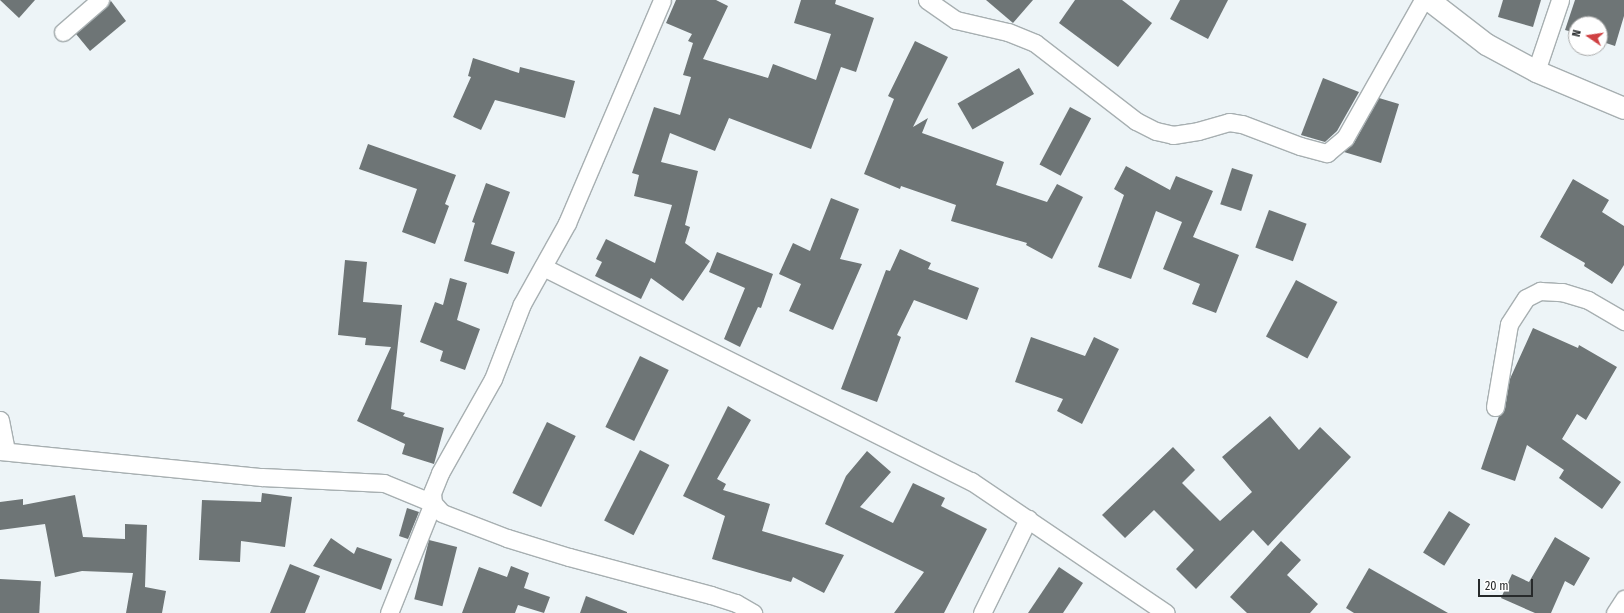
<!DOCTYPE html>
<style>
body{margin:0}
#map{position:relative;width:1624px;height:613px;overflow:hidden;background:#edf4f7;font-family:"Fira Sans Condensed",sans-serif}
div>[style]{position:absolute}
.building>*{inset:0;background:#6e7576;transform-origin:0 0}
.roads{filter:drop-shadow(1px 0 #a7afb1) drop-shadow(-1px 0 #a7afb1) drop-shadow(0 1px #a7afb1) drop-shadow(0 -1px #a7afb1)}
.minor>*{height:17px;margin:-8.5px;padding:0 8.5px;transform-origin:8.5px;border-radius:8.5px;background:#fff}
.tertiary>*{height:21px;margin:-10.5px;padding:0 10.5px;transform-origin:10.5px;border-radius:10.5px;background:#fff}
span{translate:-50% -50%;white-space:nowrap;text-align:center;line-height:1.15;-webkit-text-stroke:4px #fff;paint-order:stroke}
.north{position:absolute;left:1568px;top:16px;width:40px;height:40px;box-sizing:border-box;background:#fff;border:1px solid #a9aaaa;border-radius:50%;rotate:283deg;font-size:11px;font-weight:700;line-height:16px;text-align:center;color:#272a2b}
.north::after{content:'';display:block;margin:auto;width:14px;height:18px;background:#cf4042;clip-path:polygon(50% 0,100% 100%,50% 72%,0 100%)}
.scale{position:absolute;left:1478px;top:579px;width:55px;height:18px;box-sizing:border-box;border:2px solid #272a2b;border-top:0;padding-left:5px;font-size:12px;line-height:14px;white-space:nowrap;color:#272a2b;-webkit-text-stroke:3px #fff;paint-order:stroke}
</style>
<div id="map">
<div class="building">
<div style="clip-path:polygon(0 0,35px 0,19px 18px)"></div>
<div style="clip-path:polygon(676px 0,716px 0,728px 6px,703px 59px,768px 78px,773px 64px,816px 80px,831px 34px,794px 23px,801px 0,836px 0,835px 4px,874px 18px,856px 72px,841px 67px,811px 149px,729px 118px,715px 151px,670px 133px,661px 162px,698px 171px,685px 225px,690px 227px,685px 243px,710px 261px,683px 301px,651px 278px,641px 299px,595px 276px,602px 262px,596px 259px,606px 239px,655px 263px,672px 205px,634px 196px,639px 175px,632px 173px,654px 107px,680px 115px,691px 77px,683px 75px,693px 43px,688px 41px,692px 34px,666px 23px)"></div>
<div style="clip-path:polygon(986px 0,1033px 0,1013px 23px)"></div>
<div style="clip-path:polygon(1075px 0,1122px 0,1152px 23px,1118px 67px,1059px 23px)"></div>
<div style="clip-path:polygon(1180px 0,1228px 0,1208px 39px,1170px 19px)"></div>
<div style="clip-path:polygon(1503px 0,1541px 0,1533px 27px,1498px 17px)"></div>
<div style="clip-path:polygon(1575px 0,1624px 0,1624px 16px,1615px 46px,1600px 41px,1600px 24px,1576px 24px,1576px 33px,1565px 30px)"></div>
<div style="clip-path:polygon(111px 1px,126px 21px,90px 51px,76px 34px)"></div>
<div style="clip-path:polygon(915px 41px,948px 57px,913px 127px,928px 118px,922px 133px,1004px 162px,996px 185px,1047px 202px,1057px 184px,1083px 197px,1052px 259px,1026px 245px,1027px 243px,951px 221px,956px 205px,901px 186px,900px 189px,864px 174px,894px 99px,888px 96px)"></div>
<div style="clip-path:polygon(473px 58px,519px 73px,520px 67px,575px 81px,565px 118px,495px 100px,481px 130px,453px 117px,471px 77px,468px 76px)"></div>
<div style="left:1019px;top:68px;width:30px;height:71px;rotate:60deg"></div>
<div style="clip-path:polygon(1323px 78px,1359px 92px,1337px 131px,1325px 142px,1301px 135px)"></div>
<div style="clip-path:polygon(1379px 98px,1399px 104px,1381px 163px,1344px 152px,1354px 143px)"></div>
<div style="left:1070px;top:107px;width:24px;height:65px;rotate:28deg"></div>
<div style="clip-path:polygon(368px 144px,456px 175px,445px 204px,449px 206px,435px 244px,402px 232px,417px 189px,359px 169px)"></div>
<div style="clip-path:polygon(1126px 166px,1170px 190px,1176px 176px,1213px 191px,1193px 237px,1239px 255px,1216px 313px,1192px 304px,1200px 284px,1163px 269px,1182px 222px,1156px 211px,1131px 279px,1098px 267px,1124px 195px,1114px 189px)"></div>
<div style="left:1232px;top:168px;width:22px;height:38px;rotate:18deg"></div>
<div style="clip-path:polygon(1573px 179px,1609px 200px,1602px 212px,1624px 226px,1624px 265px,1612px 284px,1584px 266px,1585px 263px,1540px 237px)"></div>
<div style="clip-path:polygon(486px 183px,510px 192px,491px 244px,515px 252px,508px 274px,464px 261px,475px 223px,472px 222px)"></div>
<div style="clip-path:polygon(831px 198px,859px 209px,840px 259px,862px 264px,833px 330px,789px 311px,801px 284px,779px 274px,793px 243px,810px 251px)"></div>
<div style="left:1269px;top:210px;width:40px;height:40px;rotate:20deg"></div>
<div style="clip-path:polygon(900px 249px,931px 263px,928px 269px,979px 288px,967px 320px,914px 300px,897px 335px,901px 337px,877px 402px,841px 389px,886px 270px,890px 271px)"></div>
<div style="clip-path:polygon(717px 252px,773px 274px,761px 308px,758px 307px,740px 347px,724px 339px,745px 288px,709px 272px)"></div>
<div style="clip-path:polygon(345px 260px,367px 262px,363px 302px,402px 305px,391px 409px,405px 413px,403px 416px,444px 428px,434px 464px,402px 454px,405px 444px,357px 421px,391px 347px,365px 345px,366px 338px,338px 335px)"></div>
<div style="clip-path:polygon(450px 278px,467px 283px,457px 320px,480px 329px,465px 370px,440px 361px,443px 351px,420px 342px,435px 302px,443px 305px)"></div>
<div style="left:1296px;top:280px;width:47px;height:64px;rotate:28deg"></div>
<div style="clip-path:polygon(1533px 328px,1578px 348px,1579px 345px,1617px 367px,1586px 420px,1577px 414px,1562px 439px,1621px 482px,1602px 509px,1559px 478px,1564px 470px,1527px 445px,1515px 481px,1481px 469px,1499px 416px,1505px 409px,1509px 381px)"></div>
<div style="clip-path:polygon(1031px 337px,1085px 356px,1094px 337px,1119px 349px,1082px 424px,1057px 411px,1063px 399px,1015px 382px)"></div>
<div style="left:640px;top:356px;width:32px;height:79px;rotate:26deg"></div>
<div style="clip-path:polygon(728px 406px,751px 420px,717px 479px,726px 484px,723px 490px,770px 504px,762px 531px,844px 555px,824px 593px,793px 577px,791px 582px,712px 559px,725px 516px,683px 496px)"></div>
<div style="clip-path:polygon(1270px 416px,1299px 450px,1320px 427px,1351px 457px,1268px 546px,1253px 530px,1196px 589px,1176px 569px,1194px 550px,1154px 510px,1125px 538px,1102px 515px,1173px 447px,1195px 470px,1182px 483px,1220px 521px,1252px 492px,1222px 457px)"></div>
<div style="left:547px;top:422px;width:32px;height:79px;rotate:26deg"></div>
<div style="left:640px;top:450px;width:33px;height:79px;rotate:27deg"></div>
<div style="clip-path:polygon(867px 451px,891px 472px,860px 507px,893px 523px,913px 483px,945px 498px,941px 506px,987px 529px,944px 613px,894px 613px,924px 572px,825px 524px,846px 476px)"></div>
<div style="clip-path:polygon(262px 493px,292px 497px,285px 547px,241px 541px,240px 562px,199px 560px,202px 500px,261px 502px)"></div>
<div style="clip-path:polygon(75px 495px,83px 537px,125px 539px,125px 524px,147px 525px,145px 587px,166px 591px,162px 613px,126px 613px,133px 573px,82px 571px,55px 577px,45px 524px,0 530px,0 502px,23px 499px,23px 505px)"></div>
<div style="clip-path:polygon(407px 508px,419px 512px,408px 539px,399px 536px)"></div>
<div style="left:1449px;top:511px;width:25px;height:49px;rotate:32deg"></div>
<div style="clip-path:polygon(1555px 537px,1590px 558px,1574px 586px,1565px 581px,1551px 613px,1535px 613px,1501px 598px,1512px 574px,1529px 582px)"></div>
<div style="clip-path:polygon(331px 538px,354px 554px,357px 547px,392px 559px,381px 590px,313px 566px)"></div>
<div style="left:429px;top:540px;width:29px;height:61px;rotate:14deg"></div>
<div style="clip-path:polygon(1281px 541px,1301px 560px,1287px 575px,1318px 604px,1310px 613px,1247px 613px,1230px 597px)"></div>
<div style="clip-path:polygon(290px 564px,320px 576px,305px 613px,270px 613px)"></div>
<div style="clip-path:polygon(511px 566px,529px 573px,524px 588px,550px 597px,544px 613px,518px 605px,515px 613px,462px 613px,479px 567px,507px 577px)"></div>
<div style="clip-path:polygon(1059px 567px,1083px 583px,1063px 613px,1028px 613px)"></div>
<div style="clip-path:polygon(1369px 568px,1448px 613px,1354px 613px,1346px 608px)"></div>
<div style="left:0;top:579px;width:41px;height:34px;rotate:3deg"></div>
<div style="clip-path:polygon(586px 596px,627px 612px,627px 613px,580px 613px)"></div>
</div>
<div class="roads">
<div class="minor">
<div style="left:927px;top:0;width:35px;rotate:35deg"></div>
<div style="left:956px;top:20px;width:53px;rotate:13deg"></div>
<div style="left:1008px;top:32px;width:29px;rotate:22deg"></div>
<div style="left:1035px;top:43px;width:128px;rotate:37.7deg"></div>
<div style="left:1136px;top:121px;width:22px;rotate:27deg"></div>
<div style="left:1156px;top:131px;width:17px;rotate:13deg"></div>
<div style="left:1173px;top:135px;width:25px;rotate:-9deg"></div>
<div style="left:1198px;top:131px;width:32px;rotate:-16deg"></div>
<div style="left:1229px;top:122px;width:13px;rotate:9deg"></div>
<div style="left:1242px;top:124px;width:62px;rotate:20.8deg"></div>
<div style="left:1300px;top:146px;width:28px;rotate:15deg"></div>
<div style="left:1327px;top:153px;width:23px;rotate:-40deg"></div>
<div style="left:1345px;top:138px;width:159px;rotate:-60.5deg"></div>
<div style="left:63px;top:32px;width:49px;rotate:-40.9deg"></div>
<div style="left:1536px;top:71px;width:75px;rotate:-71.3deg"></div>
<div style="left:543px;top:267px;width:479px;rotate:26.6deg"></div>
<div style="left:971px;top:481px;width:235px;rotate:34.1deg"></div>
<div style="left:1495px;top:407px;width:84px;rotate:-80.4deg"></div>
<div style="left:1509px;top:324px;width:31px;rotate:-57deg"></div>
<div style="left:1526px;top:298px;width:16px;rotate:-27deg"></div>
<div style="left:1540px;top:291px;width:22px;rotate:3deg"></div>
<div style="left:1562px;top:292px;width:27px;rotate:17deg"></div>
<div style="left:1588px;top:300px;width:42px;rotate:30.3deg"></div>
<div style="left:0;top:420px;width:31px;rotate:79deg"></div>
<div style="left:0;top:451px;width:263px;rotate:5.7deg"></div>
<div style="left:262px;top:477px;width:122px;rotate:2.8deg"></div>
<div style="left:384px;top:483px;width:53px;rotate:22.2deg"></div>
<div style="left:433px;top:503px;width:13px;rotate:48deg"></div>
<div style="left:442px;top:513px;width:70px;rotate:21deg"></div>
<div style="left:507px;top:538px;width:65px;rotate:17deg"></div>
<div style="left:569px;top:557px;width:147px;rotate:15deg"></div>
<div style="left:711px;top:595px;width:26px;rotate:18deg"></div>
<div style="left:736px;top:603px;width:20px;rotate:30deg"></div>
<div style="left:389px;top:613px;width:118px;rotate:-68.2deg"></div>
<div style="left:433px;top:503px;width:10px;rotate:-96deg"></div>
<div style="left:432px;top:493px;width:22px;rotate:-68deg"></div>
<div style="left:440px;top:473px;width:108px;rotate:-60.6deg"></div>
<div style="left:493px;top:379px;width:80px;rotate:-68.9deg"></div>
<div style="left:522px;top:304px;width:93px;rotate:-60.9deg"></div>
<div style="left:567px;top:223px;width:242px;rotate:-66.9deg"></div>
<div style="left:982px;top:613px;width:105px;rotate:-63.9deg"></div>
<div style="left:1615px;top:613px;width:17px;rotate:-57deg"></div>
</div>
<div class="tertiary">
<div style="left:1429px;top:0;width:72px;rotate:37.7deg"></div>
<div style="left:1486px;top:44px;width:57px;rotate:28.4deg"></div>
<div style="left:1536px;top:71px;width:95px;rotate:22.8deg"></div>
</div>
</div>
<div class="north">N</div>
<div class="scale">20 m</div>
</div>
